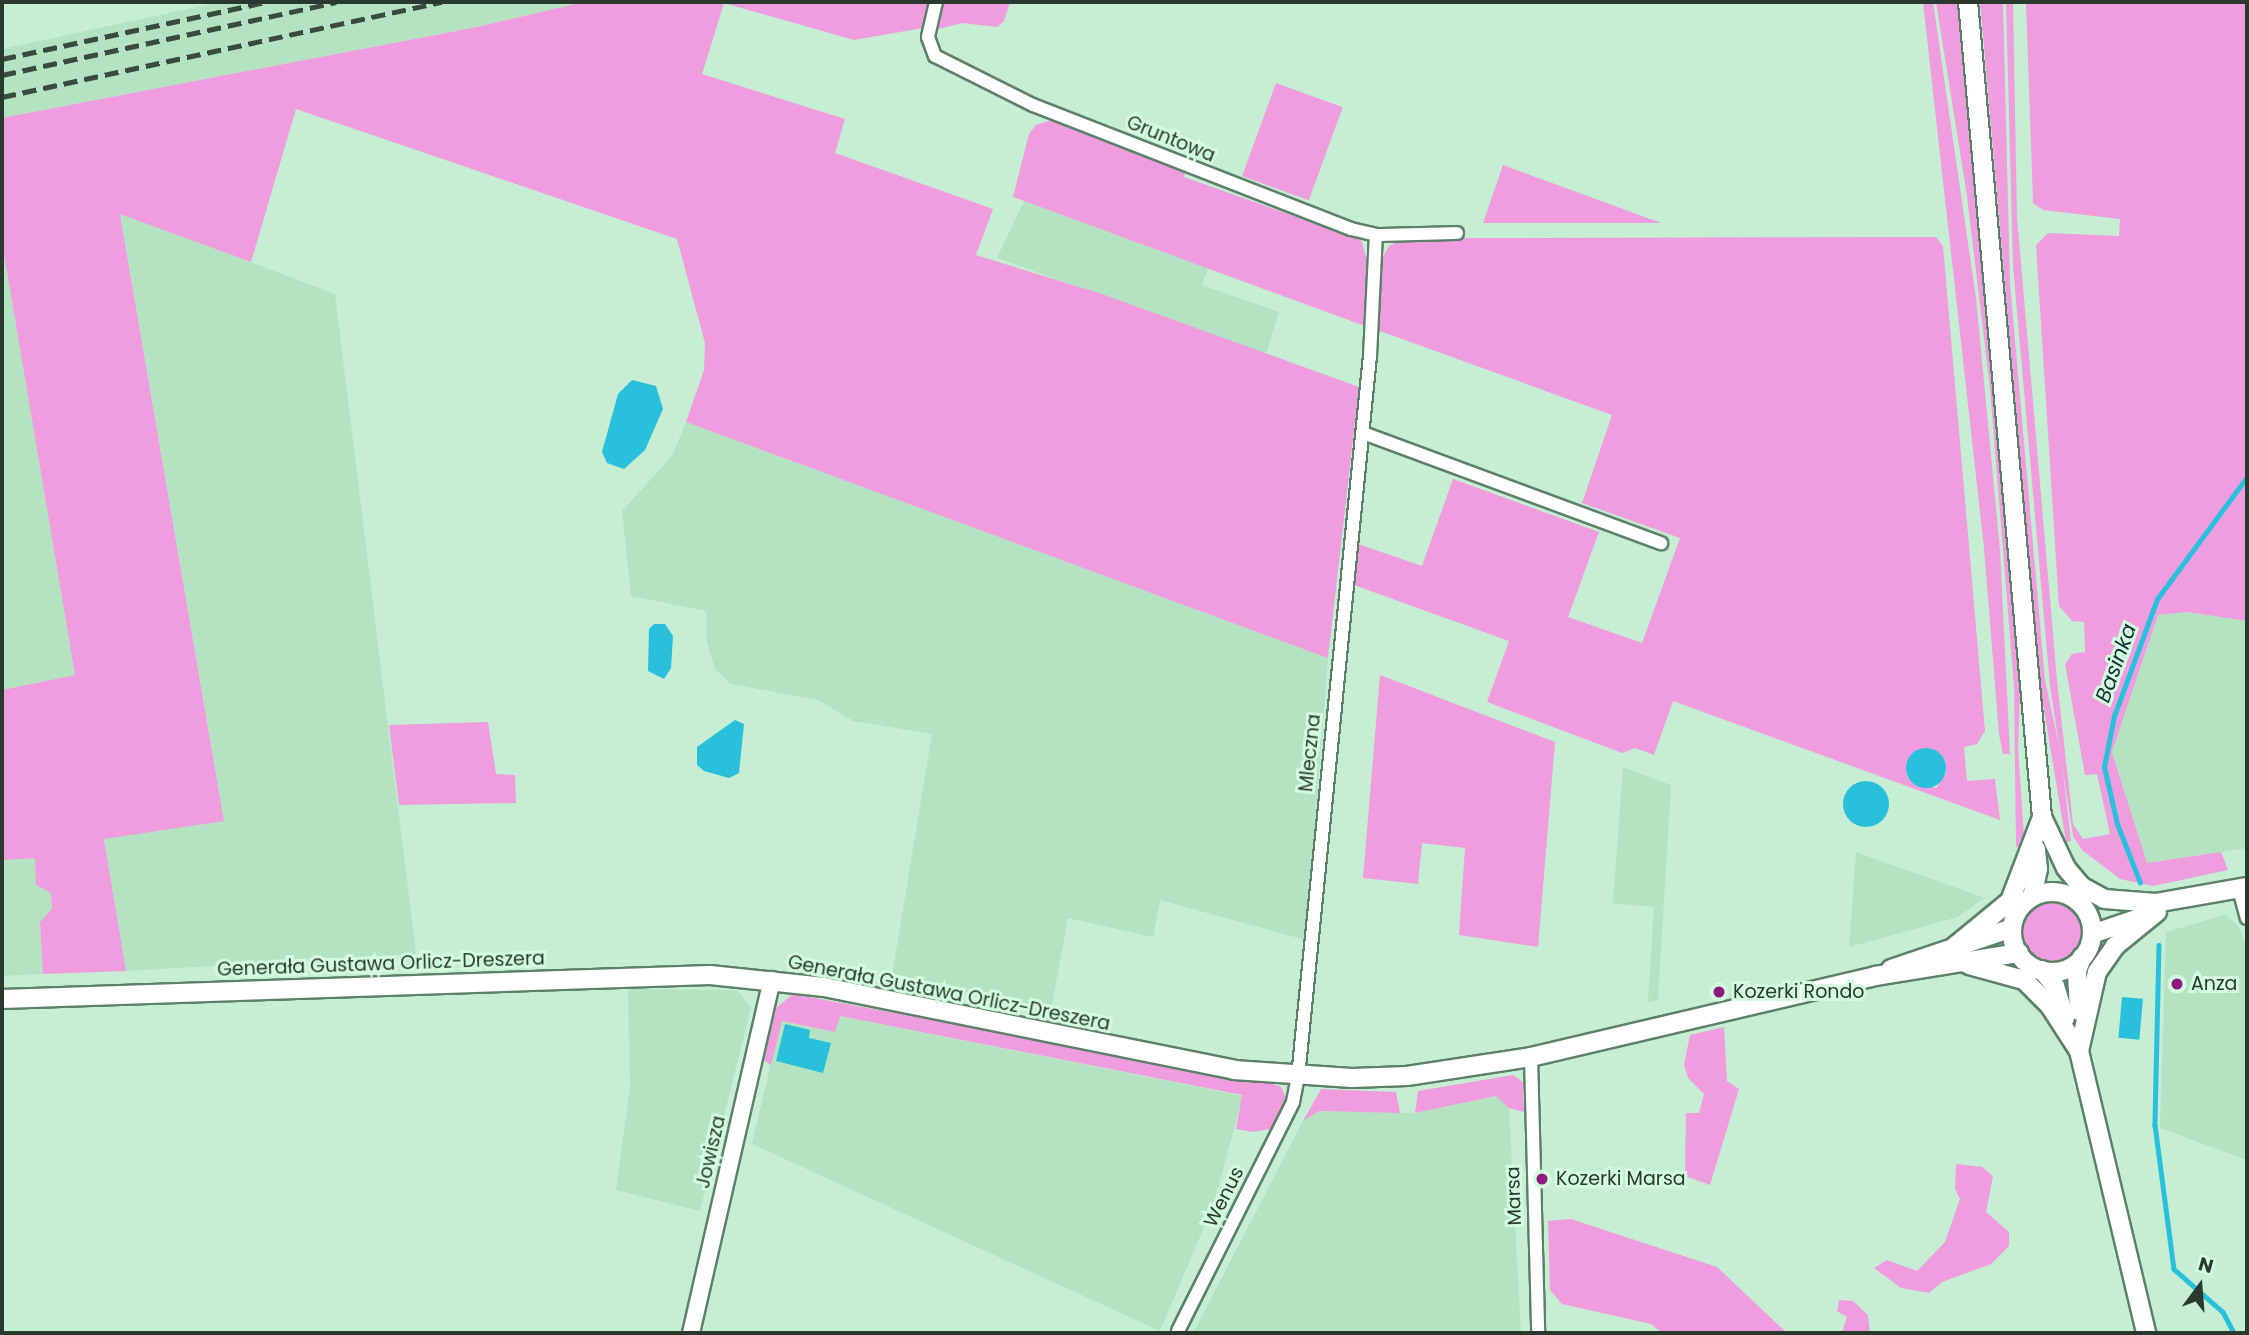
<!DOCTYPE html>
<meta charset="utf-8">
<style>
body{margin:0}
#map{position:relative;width:2249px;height:1335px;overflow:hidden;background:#c6eed2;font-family:Poppins,sans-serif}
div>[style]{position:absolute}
.built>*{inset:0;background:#b4e3c2}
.green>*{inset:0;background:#ef9dde;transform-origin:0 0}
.round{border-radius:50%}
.water>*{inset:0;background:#29c0dc;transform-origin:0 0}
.stream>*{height:4.5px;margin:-2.25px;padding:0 2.25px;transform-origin:2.25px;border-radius:2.25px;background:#29c0dc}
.roads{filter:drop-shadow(2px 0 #5c8168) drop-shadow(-2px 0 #5c8168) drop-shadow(0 2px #5c8168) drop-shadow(0 -2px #5c8168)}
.minor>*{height:12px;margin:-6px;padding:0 6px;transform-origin:6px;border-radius:6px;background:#fff}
.tertiary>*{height:16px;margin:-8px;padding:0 8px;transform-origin:8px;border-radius:8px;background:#fff}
.secondary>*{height:18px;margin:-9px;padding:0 9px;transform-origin:9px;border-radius:9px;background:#fff}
.secondary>.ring{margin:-9px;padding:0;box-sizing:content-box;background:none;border:18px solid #fff;border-radius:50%}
.rail>*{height:4.5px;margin-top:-2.25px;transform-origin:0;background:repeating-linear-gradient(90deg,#394b3e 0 14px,transparent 0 21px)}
.dots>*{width:19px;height:19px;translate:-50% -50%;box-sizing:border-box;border:4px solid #d3fcdf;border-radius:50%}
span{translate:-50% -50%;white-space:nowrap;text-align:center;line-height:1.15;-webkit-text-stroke:6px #d3fcdf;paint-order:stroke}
.street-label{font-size:19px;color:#29392e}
.poi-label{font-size:19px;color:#29392e}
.left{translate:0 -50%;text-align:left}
.water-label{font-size:21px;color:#122f36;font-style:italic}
.frame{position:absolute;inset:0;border:4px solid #29392e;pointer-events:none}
.north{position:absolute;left:2165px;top:1251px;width:70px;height:70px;-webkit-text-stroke:5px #d3fcdf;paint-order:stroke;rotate:16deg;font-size:19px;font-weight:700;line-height:28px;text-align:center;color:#29392e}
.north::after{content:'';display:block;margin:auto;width:24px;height:32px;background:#29392e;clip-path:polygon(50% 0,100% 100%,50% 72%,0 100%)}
</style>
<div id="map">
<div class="built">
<div style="clip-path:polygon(220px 2px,584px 2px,472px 28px,2px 118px,2px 49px)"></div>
<div style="clip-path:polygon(1024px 201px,1208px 268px,1202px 285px,1279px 312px,1266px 354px,997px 258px)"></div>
<div style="clip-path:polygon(120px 213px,335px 294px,416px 954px,126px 971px,104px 838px,224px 820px)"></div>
<div style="clip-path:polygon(2px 242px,75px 675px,2px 690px)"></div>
<div style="clip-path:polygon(686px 422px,1328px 658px,1306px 940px,1160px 900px,1153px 937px,1068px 918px,1051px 1010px,892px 976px,932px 734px,853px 721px,818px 700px,731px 684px,715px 669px,707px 643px,706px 611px,631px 596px,622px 511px,672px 456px)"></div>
<div style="clip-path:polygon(2187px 612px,2247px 621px,2247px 848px,2147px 863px,2112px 752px,2158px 615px)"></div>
<div style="clip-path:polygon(1623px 767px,1671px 785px,1658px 1000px,1648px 1002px,1654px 907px,1613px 903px)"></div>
<div style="clip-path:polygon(1856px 852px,1971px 893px,1984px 898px,1958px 917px,1849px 947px)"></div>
<div style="clip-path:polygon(2px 858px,35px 858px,51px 893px,52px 910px,40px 922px,43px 974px,2px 976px)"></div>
<div style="clip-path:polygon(2225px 915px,2238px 925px,2247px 950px,2247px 1160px,2160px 1128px,2166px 932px)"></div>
<div style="clip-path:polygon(628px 989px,737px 990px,751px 1008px,700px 1211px,616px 1190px,630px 1087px)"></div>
<div style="clip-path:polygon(839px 1016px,1243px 1096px,1213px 1206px,1160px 1331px,752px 1144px,781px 1021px,835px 1032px)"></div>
<div style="clip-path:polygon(1497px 1096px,1509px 1108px,1521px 1333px,1193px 1333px,1303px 1121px,1319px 1111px,1415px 1113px)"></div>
</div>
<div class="green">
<div style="clip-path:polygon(584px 2px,931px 2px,923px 28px,854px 40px,724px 3px,702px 74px,845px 119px,835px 153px,993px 209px,976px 255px,1102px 294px,1359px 387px,1328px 658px,686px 422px,704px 370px,705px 343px,677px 239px,296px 109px,251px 262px,120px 214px,224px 821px,104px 839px,126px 971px,43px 974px,40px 922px,52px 909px,51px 893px,36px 885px,35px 858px,4px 860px,2px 844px,2px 690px,75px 675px,2px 242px,2px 118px,472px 28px)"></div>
<div style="clip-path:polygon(943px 2px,1010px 2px,1004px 21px,997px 27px,962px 23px,938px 29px)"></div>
<div style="clip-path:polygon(1923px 2px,1933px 2px,1976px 298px,2000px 550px,2010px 754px,2003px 754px,1999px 734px,1984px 548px)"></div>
<div style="clip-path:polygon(1936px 2px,1960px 2px,2020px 691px,2018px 749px,2025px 850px,2016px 847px,2014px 687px,1990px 388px,1967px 196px)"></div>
<div style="clip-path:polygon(1980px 2px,2003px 2px,2010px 283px,2045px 680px,2061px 755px,2071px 841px,2066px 842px,2041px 692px)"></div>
<div style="clip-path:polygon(2006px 2px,2013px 2px,2017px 217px,2057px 680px,2073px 824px,2083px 839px,2110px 834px,2097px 774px,2085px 775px,2065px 664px,2072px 654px,2085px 652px,2084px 622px,2072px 621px,2059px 606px,2036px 245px,2048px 233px,2119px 236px,2120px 219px,2043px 210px,2033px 203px,2026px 2px,2247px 2px,2247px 621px,2187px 612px,2158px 615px,2112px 752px,2147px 863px,2221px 852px,2228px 870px,2153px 886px,2120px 879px,2082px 850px,2073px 836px,2050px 686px,2013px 266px)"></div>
<div style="left:1276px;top:83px;width:71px;height:99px;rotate:20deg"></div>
<div style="clip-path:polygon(1052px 120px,1185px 172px,1184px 177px,1361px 240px,1368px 264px,1365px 326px,1013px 197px,1029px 134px,1036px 125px)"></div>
<div style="clip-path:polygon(1503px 165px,1661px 223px,1483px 223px)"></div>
<div style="clip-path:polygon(evenodd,1936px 237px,1943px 246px,1985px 731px,1977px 744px,1964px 747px,1967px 781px,1995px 779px,2000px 820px,1673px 701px,1654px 755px,1635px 748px,1622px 753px,1487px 702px,1509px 641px,1354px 585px,1358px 544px,1422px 566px,1453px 479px,1599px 532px,1568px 617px,1642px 643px,1680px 538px,1582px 503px,1612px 415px,1380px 331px,1379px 264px,1389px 246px,1403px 239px,1479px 238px,1936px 237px,1945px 759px,1946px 774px,1936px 788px,1907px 777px,1906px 762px,1945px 759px)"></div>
<div style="clip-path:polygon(1380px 675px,1555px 742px,1538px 947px,1459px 935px,1465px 848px,1422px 843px,1418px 884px,1363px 878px)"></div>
<div style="clip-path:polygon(488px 722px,496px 774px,515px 775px,516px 803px,399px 805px,389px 725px)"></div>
<div class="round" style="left:2023px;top:903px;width:58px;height:58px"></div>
<div style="clip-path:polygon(793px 994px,1273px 1084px,1281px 1087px,1286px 1098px,1274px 1128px,1253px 1132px,1236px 1129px,1242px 1095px,840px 1016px,835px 1032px,782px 1021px,771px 1065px,764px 1060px,776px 1008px)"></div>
<div style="clip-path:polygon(1724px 1027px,1727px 1081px,1739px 1089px,1710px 1185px,1685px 1176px,1686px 1113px,1699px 1113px,1704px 1094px,1688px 1078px,1684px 1065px,1690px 1035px)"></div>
<div style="clip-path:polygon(1513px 1075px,1523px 1082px,1524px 1112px,1509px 1108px,1496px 1096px,1415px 1113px,1418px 1091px)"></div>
<div style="clip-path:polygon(1321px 1089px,1396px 1092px,1400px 1113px,1319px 1111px,1303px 1121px)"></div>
<div style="clip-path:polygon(1956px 1164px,1982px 1167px,1993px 1176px,1986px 1212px,2009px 1232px,2009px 1246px,1991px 1264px,1942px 1282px,1929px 1293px,1901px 1288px,1874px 1268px,1887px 1260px,1917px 1271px,1945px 1242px,1960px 1199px,1955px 1189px)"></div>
<div style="clip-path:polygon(1571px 1219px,1717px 1267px,1787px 1333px,1662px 1333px,1651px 1324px,1562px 1304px,1550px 1290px,1548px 1221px)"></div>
<div style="clip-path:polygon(1839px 1300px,1853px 1301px,1868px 1315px,1870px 1333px,1842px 1333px,1847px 1317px,1837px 1311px)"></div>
</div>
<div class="water">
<div style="clip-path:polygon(632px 380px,656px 386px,663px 409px,645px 450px,624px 469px,607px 463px,602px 452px,618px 394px)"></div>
<div style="clip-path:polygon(654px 624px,665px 624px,673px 636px,671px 668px,664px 679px,648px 671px,649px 629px)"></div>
<div style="clip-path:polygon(735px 720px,744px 724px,739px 773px,729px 778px,704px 771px,697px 765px,697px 747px)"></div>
<div class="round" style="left:1906px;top:748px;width:40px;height:40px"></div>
<div class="round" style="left:1843px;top:781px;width:46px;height:46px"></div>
<div style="left:2122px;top:997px;width:21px;height:41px;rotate:5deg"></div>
<div style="clip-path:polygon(785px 1024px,810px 1030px,809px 1038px,831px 1043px,823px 1073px,776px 1061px)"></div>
</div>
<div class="stream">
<div style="left:2140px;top:883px;width:63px;rotate:-111.3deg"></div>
<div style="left:2117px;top:824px;width:58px;rotate:-102.8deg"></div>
<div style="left:2104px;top:767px;width:52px;rotate:-78.9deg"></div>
<div style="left:2114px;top:716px;width:125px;rotate:-69.8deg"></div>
<div style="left:2157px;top:599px;width:152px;rotate:-53.6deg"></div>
<div style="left:2159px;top:945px;width:180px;rotate:91.3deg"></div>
<div style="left:2155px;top:1125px;width:145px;rotate:82.5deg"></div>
<div style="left:2174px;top:1269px;width:65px;rotate:41.3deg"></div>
<div style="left:2223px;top:1312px;width:24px;rotate:62deg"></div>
</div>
<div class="roads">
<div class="minor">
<div style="left:936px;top:2px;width:36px;rotate:103deg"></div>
<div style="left:928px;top:37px;width:20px;rotate:70deg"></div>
<div style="left:935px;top:56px;width:110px;rotate:26.6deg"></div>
<div style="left:1033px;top:105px;width:341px;rotate:21.3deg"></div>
<div style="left:1351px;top:229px;width:26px;rotate:13deg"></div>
<div style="left:1376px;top:235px;width:81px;rotate:-1.4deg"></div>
<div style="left:1363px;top:433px;width:318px;rotate:20.3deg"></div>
<div style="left:2239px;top:889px;width:30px;rotate:75deg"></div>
<div style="left:1531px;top:1057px;width:276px;rotate:88.5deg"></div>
<div style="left:1178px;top:1331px;width:256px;rotate:-63.3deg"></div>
<div style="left:1293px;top:1102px;width:25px;rotate:-79deg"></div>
<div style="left:1298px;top:1077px;width:725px;rotate:-84.3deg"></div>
<div style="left:1370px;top:356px;width:121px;rotate:-87.2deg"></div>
</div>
<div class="tertiary">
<div style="left:691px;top:1333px;width:362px;rotate:-77.1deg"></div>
</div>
<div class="secondary">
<div style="left:1968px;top:2px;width:818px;rotate:84.81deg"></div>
<div style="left:2042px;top:817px;width:56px;rotate:64.8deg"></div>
<div style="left:2066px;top:868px;width:23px;rotate:50deg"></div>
<div style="left:2081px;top:886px;width:26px;rotate:29deg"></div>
<div style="left:2104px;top:899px;width:52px;rotate:4.4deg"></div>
<div class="ring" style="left:2012px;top:892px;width:62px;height:62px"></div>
<div style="left:2032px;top:897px;width:29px;rotate:-78deg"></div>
<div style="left:2038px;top:869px;width:20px;rotate:-96deg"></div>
<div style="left:2144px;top:905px;width:105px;rotate:-9.9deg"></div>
<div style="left:2092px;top:934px;width:59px;rotate:-18.7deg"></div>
<div style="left:1954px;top:947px;width:72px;rotate:-39.4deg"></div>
<div style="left:2010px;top:901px;width:90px;rotate:-69.1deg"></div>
<div style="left:1969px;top:965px;width:57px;rotate:15.3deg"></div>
<div style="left:2024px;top:980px;width:37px;rotate:45deg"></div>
<div style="left:2050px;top:1006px;width:54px;rotate:57.2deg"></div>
<div style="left:2079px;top:1051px;width:290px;rotate:76.6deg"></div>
<div style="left:1891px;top:969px;width:128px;rotate:-18.7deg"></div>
<div style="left:2042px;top:970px;width:21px;rotate:51deg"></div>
<div style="left:2055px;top:986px;width:34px;rotate:73deg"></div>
<div style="left:2px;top:999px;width:708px;rotate:-1.94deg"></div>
<div style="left:710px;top:975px;width:115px;rotate:6deg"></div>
<div style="left:824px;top:987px;width:418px;rotate:11.4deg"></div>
<div style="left:1234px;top:1070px;width:118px;rotate:3.9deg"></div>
<div style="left:1352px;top:1078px;width:55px;rotate:-2.1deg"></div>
<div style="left:1407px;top:1076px;width:125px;rotate:-8.7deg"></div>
<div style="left:1531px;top:1057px;width:353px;rotate:-13.2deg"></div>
<div style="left:1875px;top:976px;width:146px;rotate:-9.1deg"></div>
<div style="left:2079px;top:1011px;width:40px;rotate:-92.9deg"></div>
<div style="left:2077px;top:971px;width:15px;rotate:-70deg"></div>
<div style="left:2079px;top:1051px;width:81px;rotate:-77.2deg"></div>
<div style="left:2097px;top:972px;width:32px;rotate:-55deg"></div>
<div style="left:2115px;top:946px;width:54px;rotate:-39deg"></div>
</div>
</div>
<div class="rail">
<div style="left:2px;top:59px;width:269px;rotate:-12.2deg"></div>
<div style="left:2px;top:75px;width:342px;rotate:-12.3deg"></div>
<div style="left:2px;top:97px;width:450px;rotate:-12.2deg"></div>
</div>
<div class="dots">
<div style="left:2177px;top:984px;background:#8d1b7e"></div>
<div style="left:1719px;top:992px;background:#8d1b7e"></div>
<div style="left:1542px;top:1179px;background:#8d1b7e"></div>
</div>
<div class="street-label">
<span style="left:1171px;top:139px;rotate:22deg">Gruntowa</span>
<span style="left:1310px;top:753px;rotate:-84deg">Mleczna</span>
<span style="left:381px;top:964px;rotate:-2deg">Generała Gustawa Orlicz-Dreszera</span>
<span style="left:949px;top:993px;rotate:11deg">Generała Gustawa Orlicz-Dreszera</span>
<span style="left:711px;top:1152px;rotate:-77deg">Jowisza</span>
<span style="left:1514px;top:1196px;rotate:-92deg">Marsa</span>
<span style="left:1224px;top:1197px;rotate:-63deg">Wenus</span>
</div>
<div class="poi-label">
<span class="left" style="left:2191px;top:984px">Anza</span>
<span class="left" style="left:1733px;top:992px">Kozerki Rondo</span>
<span class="left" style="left:1556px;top:1179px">Kozerki Marsa</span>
</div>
<div class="water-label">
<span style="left:2116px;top:663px;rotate:-70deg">Basinka</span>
</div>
<div class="frame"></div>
<div class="north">N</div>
</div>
